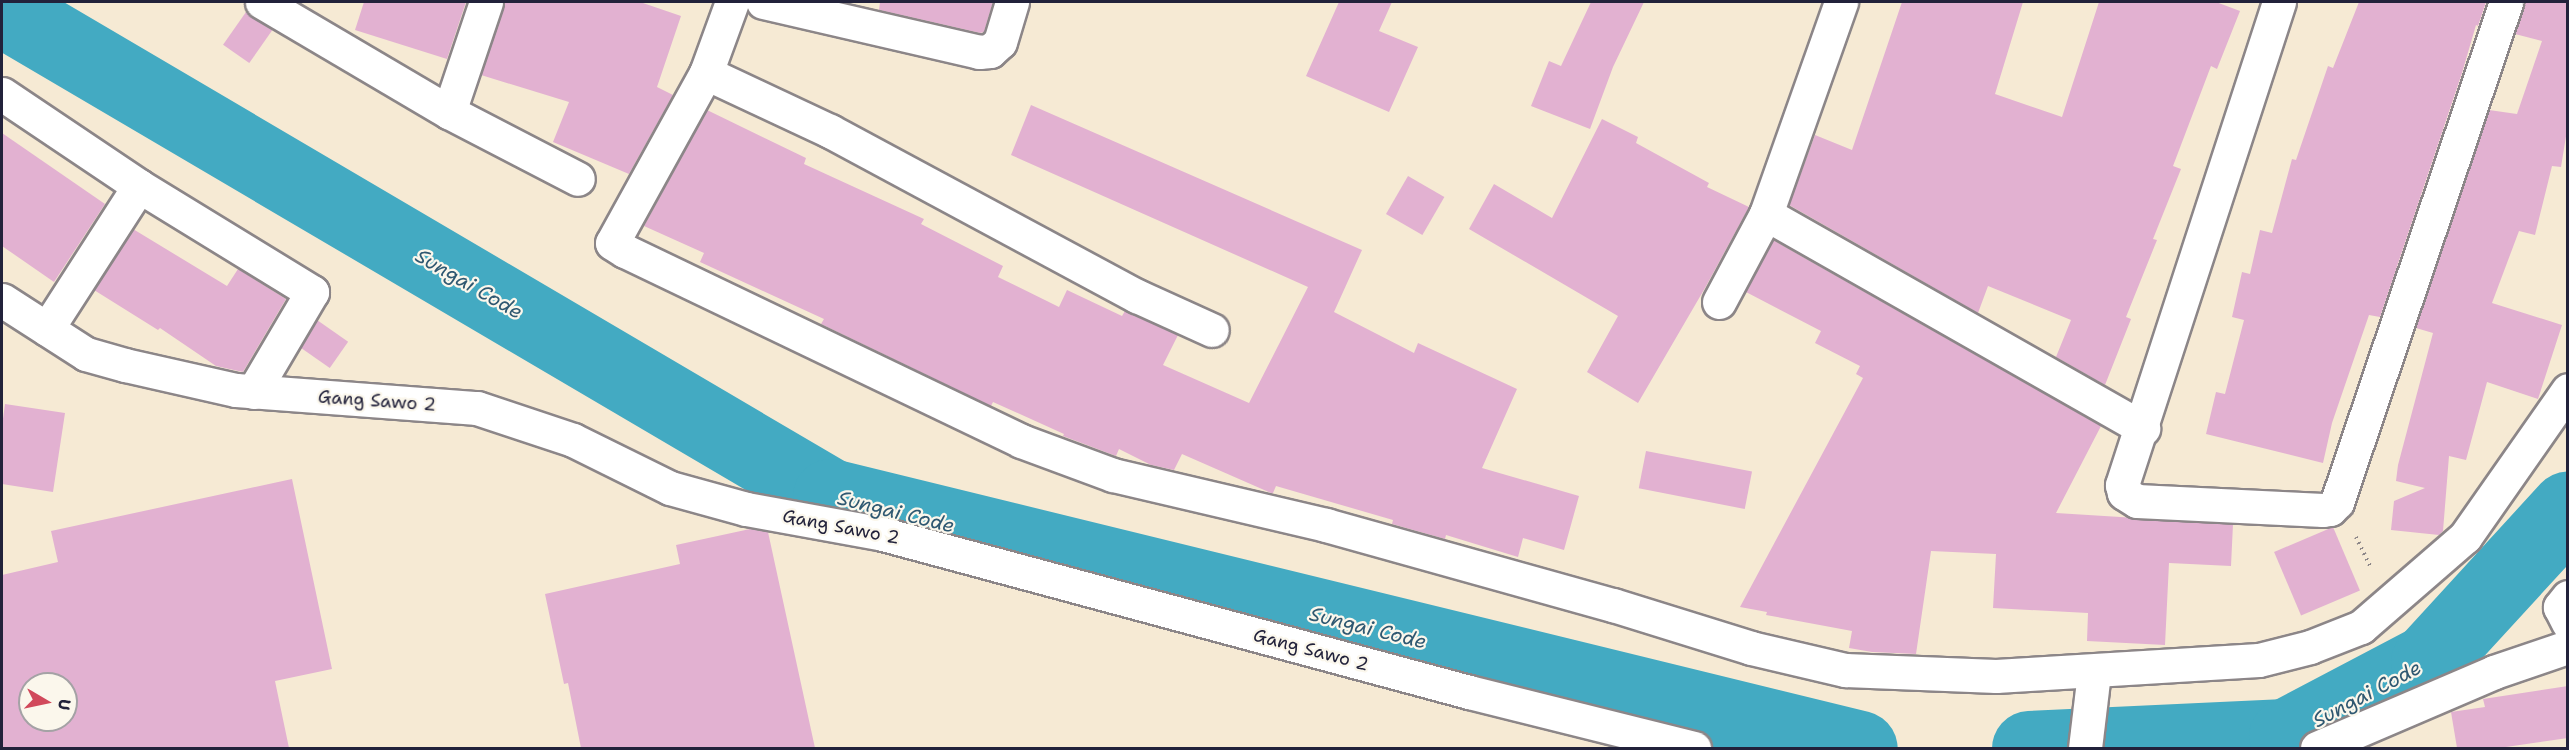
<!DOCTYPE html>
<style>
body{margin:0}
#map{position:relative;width:2569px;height:750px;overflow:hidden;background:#f6ead4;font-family:"Shantell Sans",sans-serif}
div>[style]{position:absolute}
.river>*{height:75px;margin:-37.5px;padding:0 37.5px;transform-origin:37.5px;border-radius:37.5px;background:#43aac2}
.building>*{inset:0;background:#e2b1d1;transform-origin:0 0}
.path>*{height:4px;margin-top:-2px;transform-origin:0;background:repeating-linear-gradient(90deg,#8c8688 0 1.5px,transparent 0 6px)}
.roads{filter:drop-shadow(2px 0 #8c8688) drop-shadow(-2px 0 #8c8688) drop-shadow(0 2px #8c8688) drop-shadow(0 -2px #8c8688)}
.street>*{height:33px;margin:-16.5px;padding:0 16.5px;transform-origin:16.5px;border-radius:16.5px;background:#fff}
span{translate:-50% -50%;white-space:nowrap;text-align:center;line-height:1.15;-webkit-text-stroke:4.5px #fbf7ec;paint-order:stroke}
.street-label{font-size:18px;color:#22223b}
.water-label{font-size:20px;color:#2f5871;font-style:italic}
.frame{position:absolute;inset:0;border:3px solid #22223b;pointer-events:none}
.north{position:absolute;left:18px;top:672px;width:60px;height:60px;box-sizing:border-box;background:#fbf7ec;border:2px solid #a4a2a5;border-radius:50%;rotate:99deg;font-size:16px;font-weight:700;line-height:24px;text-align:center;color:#22223b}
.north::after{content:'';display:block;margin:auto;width:21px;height:27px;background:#d1495b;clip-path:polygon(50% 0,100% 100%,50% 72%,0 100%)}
</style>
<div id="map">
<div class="river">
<div style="left:2px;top:9px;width:961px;rotate:30.46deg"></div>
<div style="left:830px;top:496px;width:1060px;rotate:13.75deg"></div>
<div style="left:2029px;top:748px;width:257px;rotate:-2.7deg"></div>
<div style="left:2286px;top:736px;width:161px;rotate:-27.8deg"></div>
<div style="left:2428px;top:661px;width:207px;rotate:-47.5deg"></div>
</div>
<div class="building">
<div style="clip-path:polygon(364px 2px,466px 2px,447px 59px,355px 30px)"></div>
<div style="clip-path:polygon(504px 2px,640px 2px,681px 16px,657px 87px,673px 95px,629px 174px,553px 142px,569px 102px,481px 75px)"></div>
<div style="clip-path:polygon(880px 2px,993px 2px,984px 32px,980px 33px,879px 10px)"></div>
<div style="clip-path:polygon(1339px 2px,1392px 2px,1379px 31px,1418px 47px,1389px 112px,1306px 76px)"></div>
<div style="clip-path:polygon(1591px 2px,1644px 2px,1613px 67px,1590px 129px,1531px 106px,1549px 61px,1561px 66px)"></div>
<div style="clip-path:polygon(1902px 2px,2023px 2px,1995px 94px,2062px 117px,2099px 2px,2216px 2px,2240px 11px,2217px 69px,2211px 66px,2173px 166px,2181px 169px,2153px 239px,2157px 240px,2126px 317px,2131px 319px,2105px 385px,2056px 357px,2071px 320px,1988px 286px,1978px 313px,1789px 205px,1815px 135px,1852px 150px)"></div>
<div style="clip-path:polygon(2359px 2px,2486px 2px,2478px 26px,2476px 25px,2462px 73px,2380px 317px,2369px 315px,2332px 423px,2323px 463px,2206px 434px,2216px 392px,2225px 394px,2244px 320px,2232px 317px,2242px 272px,2250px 274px,2260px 230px,2272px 233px,2292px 159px,2296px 160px,2328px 66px,2333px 68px)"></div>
<div style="clip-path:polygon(2524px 2px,2568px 2px,2568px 124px,2561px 167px,2552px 166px,2535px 235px,2519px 231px,2492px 303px,2562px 325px,2538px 399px,2487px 382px,2466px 460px,2449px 456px,2443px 531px,2439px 535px,2391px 530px,2394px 501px,2425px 488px,2396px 481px,2398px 465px,2433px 333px,2416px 328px,2489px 110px,2517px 114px,2542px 41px,2515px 34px)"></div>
<div style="left:246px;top:12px;width:32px;height:40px;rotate:35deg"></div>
<div style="clip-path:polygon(1031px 105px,1362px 250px,1334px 312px,1414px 353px,1418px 343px,1517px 389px,1482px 468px,1579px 496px,1564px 550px,1523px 538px,1518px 557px,1446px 535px,1445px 539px,1392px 524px,1393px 520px,1276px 486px,1273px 493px,1271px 493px,1182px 454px,1174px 470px,1151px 465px,1119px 449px,1116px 456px,1063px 436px,1064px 434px,993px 402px,991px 406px,821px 324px,824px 319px,700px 262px,704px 253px,644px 226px,707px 110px,806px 158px,804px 164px,924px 219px,921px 224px,1003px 266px,998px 277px,1059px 307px,1067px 290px,1122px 316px,1125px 311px,1178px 335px,1163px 365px,1249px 403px,1308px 287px,1011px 155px)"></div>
<div style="clip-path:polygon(1602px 119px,1638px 137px,1636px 143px,1709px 183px,1707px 187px,1749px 207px,1705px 288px,1638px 403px,1587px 372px,1618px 316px,1469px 229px,1494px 184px,1552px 218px)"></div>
<div style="clip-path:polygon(2px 133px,105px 204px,54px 282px,2px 246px)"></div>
<div style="left:1408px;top:176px;width:42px;height:44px;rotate:30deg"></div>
<div style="clip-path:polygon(133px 229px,227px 286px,238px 269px,286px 299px,243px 372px,216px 366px,160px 328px,158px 330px,94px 290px)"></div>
<div style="clip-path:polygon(1773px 240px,2101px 426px,2056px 513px,2233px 524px,2231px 566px,2169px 563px,2165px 645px,2087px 641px,2088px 613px,1993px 608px,1996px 554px,1931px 551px,1916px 654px,1872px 652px,1849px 648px,1852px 631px,1766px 615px,1767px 612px,1740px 607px,1863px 378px,1856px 374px,1860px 366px,1815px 343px,1821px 331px,1746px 292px)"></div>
<div style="left:317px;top:320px;width:38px;height:32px;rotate:35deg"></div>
<div style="clip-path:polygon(5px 404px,65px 413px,53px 492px,2px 484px,2px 426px)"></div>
<div style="left:1646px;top:451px;width:108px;height:38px;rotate:11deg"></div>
<div style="clip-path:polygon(evenodd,292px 479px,332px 669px,275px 681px,289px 748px,2px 748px,2px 575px,58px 562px,51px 531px,292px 479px,30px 684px,66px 684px,66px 720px,30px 720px,30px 684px)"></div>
<div style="left:2333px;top:527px;width:69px;height:64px;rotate:67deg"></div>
<div style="clip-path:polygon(750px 529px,768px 532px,815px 748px,581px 748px,568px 683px,564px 684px,545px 594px,680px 564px,676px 545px)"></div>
<div style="clip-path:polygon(2568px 686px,2568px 738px,2499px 748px,2457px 748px,2451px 712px,2485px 707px,2483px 699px)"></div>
</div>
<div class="path">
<div style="left:2356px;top:537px;width:34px;rotate:64deg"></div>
</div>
<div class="roads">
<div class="street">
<div style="left:262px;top:2px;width:217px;rotate:30.5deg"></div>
<div style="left:449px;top:112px;width:145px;rotate:27.4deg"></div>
<div style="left:732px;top:2px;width:76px;rotate:110.1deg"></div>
<div style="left:706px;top:73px;width:194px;rotate:118.9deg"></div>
<div style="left:612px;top:243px;width:15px;rotate:32deg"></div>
<div style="left:625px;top:251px;width:439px;rotate:25.6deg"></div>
<div style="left:1021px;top:441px;width:98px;rotate:20.3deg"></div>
<div style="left:1113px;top:475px;width:219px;rotate:13.2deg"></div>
<div style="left:1326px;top:525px;width:298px;rotate:15.6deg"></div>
<div style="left:1613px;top:605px;width:145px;rotate:17.3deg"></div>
<div style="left:1751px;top:648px;width:97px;rotate:13.2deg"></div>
<div style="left:1845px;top:670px;width:151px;rotate:2.3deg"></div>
<div style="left:1996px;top:676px;width:263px;rotate:-3.5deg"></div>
<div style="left:2259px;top:660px;width:53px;rotate:-14.3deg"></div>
<div style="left:2310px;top:647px;width:55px;rotate:-21.4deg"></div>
<div style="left:2361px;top:627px;width:138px;rotate:-40.9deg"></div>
<div style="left:2465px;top:537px;width:179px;rotate:-55deg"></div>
<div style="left:763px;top:2px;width:222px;rotate:13deg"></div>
<div style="left:979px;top:52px;width:11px;rotate:-5deg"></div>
<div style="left:990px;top:51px;width:13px;rotate:-42deg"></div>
<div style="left:1000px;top:42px;width:42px;rotate:-73.3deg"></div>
<div style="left:2279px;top:2px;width:508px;rotate:108.01deg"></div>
<div style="left:2122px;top:485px;width:8px;rotate:76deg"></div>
<div style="left:2124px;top:493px;width:15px;rotate:32deg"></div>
<div style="left:2137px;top:501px;width:186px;rotate:2.8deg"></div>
<div style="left:2323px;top:510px;width:7px;rotate:-8deg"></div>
<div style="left:2330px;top:509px;width:10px;rotate:-45deg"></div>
<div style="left:2337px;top:502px;width:528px;rotate:-71.32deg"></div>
<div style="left:706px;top:73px;width:137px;rotate:25.1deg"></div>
<div style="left:830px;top:131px;width:349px;rotate:28.3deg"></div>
<div style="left:1137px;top:296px;width:82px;rotate:24.4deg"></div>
<div style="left:2px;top:94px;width:165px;rotate:33.9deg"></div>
<div style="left:139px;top:186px;width:170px;rotate:122.8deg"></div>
<div style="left:449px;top:112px;width:116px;rotate:-71.4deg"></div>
<div style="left:139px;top:186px;width:203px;rotate:31.5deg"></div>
<div style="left:312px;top:292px;width:116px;rotate:120.5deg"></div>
<div style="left:1766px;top:214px;width:434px;rotate:29.6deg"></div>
<div style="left:2px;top:300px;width:100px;rotate:32.7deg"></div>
<div style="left:86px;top:354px;width:41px;rotate:15.8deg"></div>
<div style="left:125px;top:365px;width:114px;rotate:12.7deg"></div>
<div style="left:236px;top:390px;width:242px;rotate:4.3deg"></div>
<div style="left:477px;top:408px;width:101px;rotate:18.4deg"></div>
<div style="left:573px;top:440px;width:108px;rotate:26.3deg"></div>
<div style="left:670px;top:488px;width:79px;rotate:15.4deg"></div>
<div style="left:746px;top:509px;width:139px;rotate:10.3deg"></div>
<div style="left:883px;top:534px;width:607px;rotate:15.09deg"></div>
<div style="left:1469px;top:692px;width:232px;rotate:14deg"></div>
<div style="left:1719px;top:302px;width:100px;rotate:-61.9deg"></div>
<div style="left:1766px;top:214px;width:225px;rotate:-70.5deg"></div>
<div style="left:2568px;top:597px;width:13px;rotate:129deg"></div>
<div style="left:2560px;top:607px;width:18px;rotate:63deg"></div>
<div style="left:2085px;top:748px;width:77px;rotate:-83.2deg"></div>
<div style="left:2317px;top:748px;width:193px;rotate:-23.2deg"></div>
<div style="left:2494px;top:672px;width:78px;rotate:-18.7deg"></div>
</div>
</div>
<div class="street-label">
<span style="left:377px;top:401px;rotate:4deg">Gang Sawo 2</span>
<span style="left:841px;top:527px;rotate:11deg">Gang Sawo 2</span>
<span style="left:1311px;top:650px;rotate:15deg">Gang Sawo 2</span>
</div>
<div class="water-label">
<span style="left:469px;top:284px;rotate:30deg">Sungai Code</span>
<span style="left:896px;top:512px;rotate:14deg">Sungai Code</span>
<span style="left:1368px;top:628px;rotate:14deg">Sungai Code</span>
<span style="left:2367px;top:694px;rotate:-28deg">Sungai Code</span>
</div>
<div class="frame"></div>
<div class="north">U</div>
</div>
